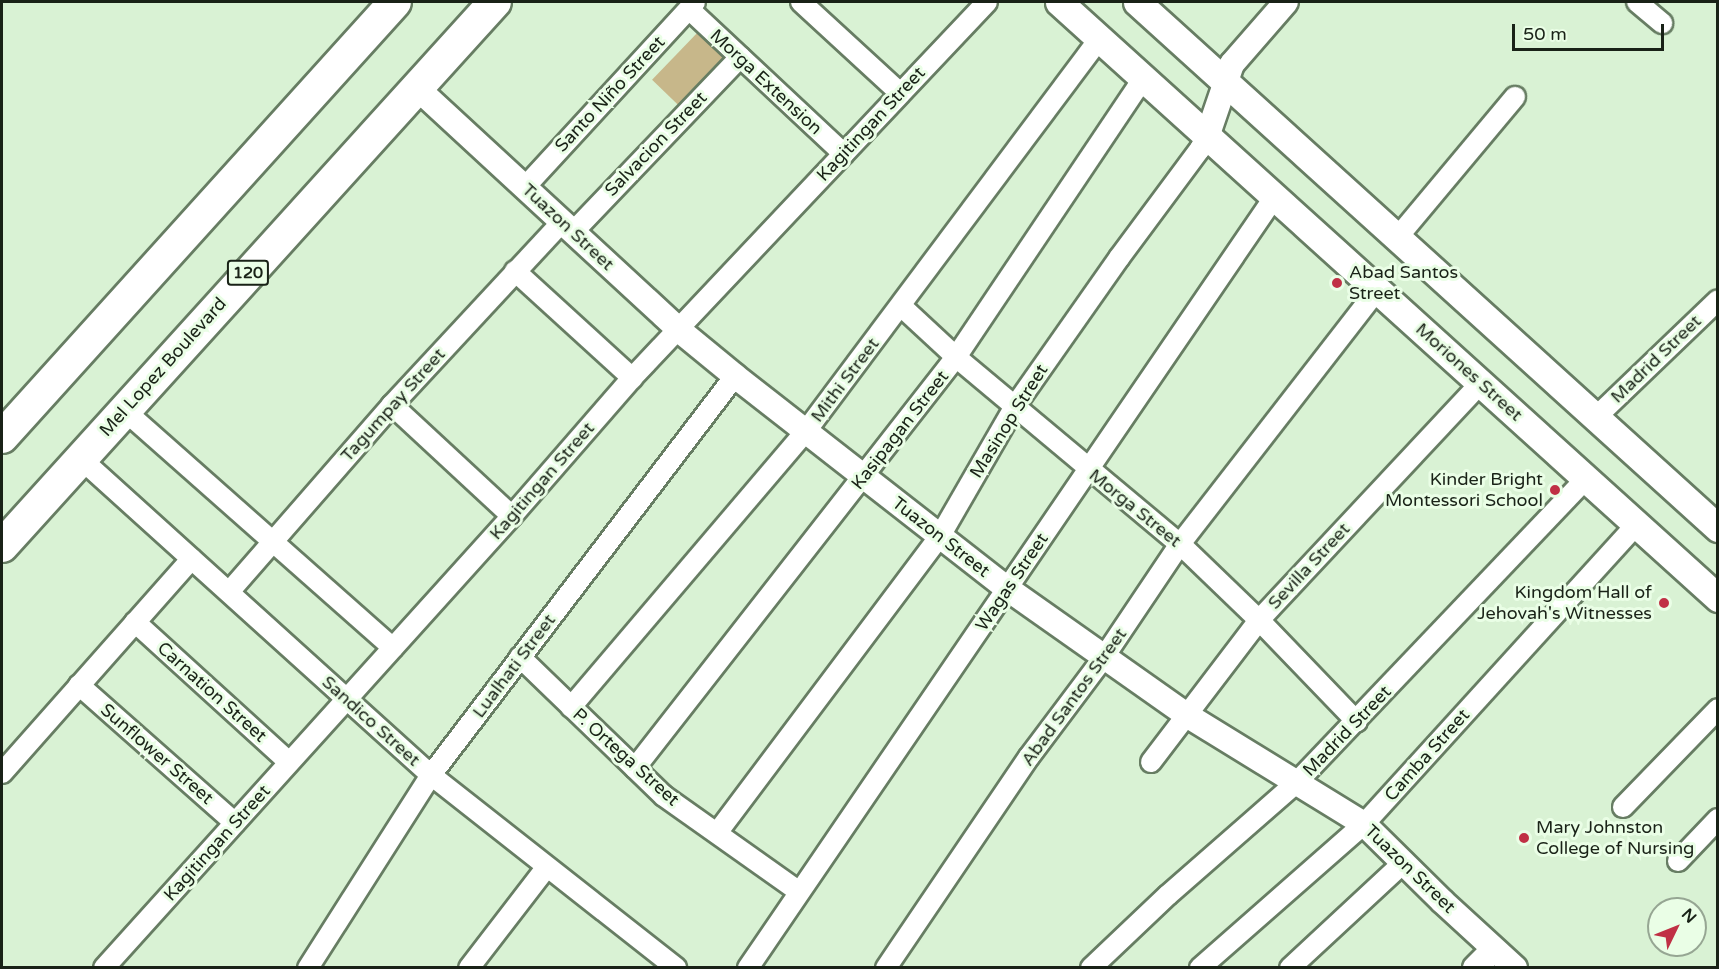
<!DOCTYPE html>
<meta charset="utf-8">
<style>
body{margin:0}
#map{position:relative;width:1719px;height:969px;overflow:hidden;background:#d9f2d4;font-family:"Varela Round",sans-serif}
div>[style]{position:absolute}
.green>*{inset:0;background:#c7b78a;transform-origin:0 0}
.roads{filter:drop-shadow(2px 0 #677d63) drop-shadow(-2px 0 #677d63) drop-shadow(0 2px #677d63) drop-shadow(0 -2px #677d63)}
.minor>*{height:20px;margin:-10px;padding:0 10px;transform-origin:10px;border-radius:10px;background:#fff}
.tertiary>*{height:24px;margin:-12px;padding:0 12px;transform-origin:12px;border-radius:12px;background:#fff}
.secondary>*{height:27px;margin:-13.5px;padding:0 13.5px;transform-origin:13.5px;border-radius:13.5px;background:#fff}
.trunk>*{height:32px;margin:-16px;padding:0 16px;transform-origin:16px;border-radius:16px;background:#fff}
.dots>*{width:16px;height:16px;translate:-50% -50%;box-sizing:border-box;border:3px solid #eafee6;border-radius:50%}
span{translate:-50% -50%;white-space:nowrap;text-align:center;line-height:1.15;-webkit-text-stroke:6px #eafee6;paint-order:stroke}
.shield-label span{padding:2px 4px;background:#eafee6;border:2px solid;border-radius:4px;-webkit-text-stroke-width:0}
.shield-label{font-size:16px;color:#192217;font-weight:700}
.street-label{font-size:18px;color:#192217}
.poi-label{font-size:18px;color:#192217}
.left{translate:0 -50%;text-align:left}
.right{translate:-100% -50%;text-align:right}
.frame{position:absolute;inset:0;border:3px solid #192217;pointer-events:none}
.north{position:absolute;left:1647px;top:897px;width:60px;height:60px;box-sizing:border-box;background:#eafee6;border:2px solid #96a693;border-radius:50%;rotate:47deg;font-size:16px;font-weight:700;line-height:24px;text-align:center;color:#192217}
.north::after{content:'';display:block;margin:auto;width:21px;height:27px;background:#c03045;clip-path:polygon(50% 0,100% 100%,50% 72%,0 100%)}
.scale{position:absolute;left:1512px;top:24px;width:152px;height:27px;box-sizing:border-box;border:3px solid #192217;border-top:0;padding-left:8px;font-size:18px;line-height:21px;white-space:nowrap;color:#192217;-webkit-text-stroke:4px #eafee6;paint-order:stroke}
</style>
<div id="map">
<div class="green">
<div style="left:700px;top:30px;width:45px;height:69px;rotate:44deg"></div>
</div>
<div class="roads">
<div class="minor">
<div style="left:801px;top:2px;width:134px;rotate:42.6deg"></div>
<div style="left:1637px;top:2px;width:33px;rotate:40deg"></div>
<div style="left:689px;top:9px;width:212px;rotate:43.1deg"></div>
<div style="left:525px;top:187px;width:251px;rotate:-47.4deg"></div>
<div style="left:573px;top:232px;width:242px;rotate:-46.3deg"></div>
<div style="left:1397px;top:238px;width:184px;rotate:-50.1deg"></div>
<div style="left:515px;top:271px;width:159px;rotate:42.4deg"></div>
<div style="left:901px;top:306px;width:75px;rotate:42.8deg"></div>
<div style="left:956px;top:357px;width:292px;rotate:39.9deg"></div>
<div style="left:1180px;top:544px;width:110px;rotate:43.9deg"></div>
<div style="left:1259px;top:620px;width:141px;rotate:46.1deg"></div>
<div style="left:392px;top:405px;width:163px;rotate:42.8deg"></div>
<div style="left:124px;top:410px;width:359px;rotate:41.5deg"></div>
<div style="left:1595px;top:418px;width:170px;rotate:-43.8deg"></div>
<div style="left:80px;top:458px;width:473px;rotate:42.1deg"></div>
<div style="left:431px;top:775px;width:312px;rotate:38.2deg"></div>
<div style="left:229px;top:592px;width:248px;rotate:-48.9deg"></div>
<div style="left:392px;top:405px;width:250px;rotate:-47.1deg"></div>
<div style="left:135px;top:622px;width:208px;rotate:42.3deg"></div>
<div style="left:520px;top:657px;width:200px;rotate:44deg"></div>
<div style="left:664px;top:796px;width:164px;rotate:35.3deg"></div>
<div style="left:79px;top:685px;width:208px;rotate:41.5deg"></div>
<div style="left:571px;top:707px;width:362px;rotate:-49.6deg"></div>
<div style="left:806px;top:431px;width:491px;rotate:-53.2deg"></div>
<div style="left:1151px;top:762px;width:178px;rotate:-52.7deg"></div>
<div style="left:1259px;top:620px;width:325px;rotate:-46.9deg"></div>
<div style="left:635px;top:768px;width:521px;rotate:-52.01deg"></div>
<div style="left:956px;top:357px;width:337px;rotate:-56.1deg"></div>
<div style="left:2px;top:773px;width:286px;rotate:-48.5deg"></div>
<div style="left:1623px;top:807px;width:136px;rotate:-45.9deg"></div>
<div style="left:717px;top:833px;width:371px;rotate:-53.1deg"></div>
<div style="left:940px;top:536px;width:150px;rotate:-60deg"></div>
<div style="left:1015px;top:406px;width:181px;rotate:-54.9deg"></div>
<div style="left:1119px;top:258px;width:136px;rotate:-53.4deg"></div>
<div style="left:1200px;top:149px;width:17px;rotate:-62deg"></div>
<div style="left:1678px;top:861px;width:58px;rotate:-46.4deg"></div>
<div style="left:104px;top:968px;width:609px;rotate:-47.93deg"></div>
<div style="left:512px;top:516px;width:183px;rotate:-49deg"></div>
<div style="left:632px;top:378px;width:517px;rotate:-46.65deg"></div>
<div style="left:308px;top:968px;width:229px;rotate:-57.5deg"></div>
<div style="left:431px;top:775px;width:502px;rotate:-52.7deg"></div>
<div style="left:469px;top:968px;width:126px;rotate:-52.4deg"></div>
<div style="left:748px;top:968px;width:935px;rotate:-55.68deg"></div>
<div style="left:886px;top:968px;width:255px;rotate:-55.9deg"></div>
<div style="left:1029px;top:757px;width:125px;rotate:-53.1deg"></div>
<div style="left:1104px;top:657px;width:136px;rotate:-56.1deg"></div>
<div style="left:1180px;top:544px;width:323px;rotate:-52.2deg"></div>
<div style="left:1091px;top:968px;width:106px;rotate:-43.5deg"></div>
<div style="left:1168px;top:895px;width:171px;rotate:-41.2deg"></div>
<div style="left:1297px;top:782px;width:419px;rotate:-46.4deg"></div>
<div style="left:1200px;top:968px;width:218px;rotate:-41.3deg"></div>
<div style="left:1364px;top:824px;width:404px;rotate:-47.7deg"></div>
<div style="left:1290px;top:968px;width:156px;rotate:-42.9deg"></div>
</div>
<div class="tertiary">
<div style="left:416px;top:87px;width:358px;rotate:42.7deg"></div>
<div style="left:679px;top:330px;width:72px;rotate:39.4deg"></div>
<div style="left:735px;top:376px;width:346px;rotate:38deg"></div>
<div style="left:1008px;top:589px;width:217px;rotate:35.2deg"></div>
<div style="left:1185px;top:714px;width:210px;rotate:31.6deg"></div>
<div style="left:1364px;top:824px;width:110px;rotate:44.6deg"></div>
<div style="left:1442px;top:901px;width:99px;rotate:42.5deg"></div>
<div style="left:1208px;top:134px;width:74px;rotate:-71.1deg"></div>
<div style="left:1232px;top:64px;width:82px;rotate:-48.9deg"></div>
<div style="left:1475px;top:968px;width:25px;rotate:-45deg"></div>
</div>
<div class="secondary">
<div style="left:1059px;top:2px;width:889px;rotate:42.13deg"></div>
<div style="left:1137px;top:2px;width:784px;rotate:42.16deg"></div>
</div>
<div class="trunk">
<div style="left:2px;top:437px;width:586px;rotate:-47.9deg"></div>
<div style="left:2px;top:546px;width:734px;rotate:-47.82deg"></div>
</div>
</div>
<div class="dots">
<div style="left:1337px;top:283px;background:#c03045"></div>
<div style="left:1555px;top:490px;background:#c03045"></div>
<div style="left:1664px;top:603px;background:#c03045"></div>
<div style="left:1524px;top:838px;background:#c03045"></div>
</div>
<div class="shield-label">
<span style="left:248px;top:273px">120</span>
</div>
<div class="street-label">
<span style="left:766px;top:82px;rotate:43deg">Morga Extension</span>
<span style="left:610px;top:94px;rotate:-47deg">Santo Niño Street</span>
<span style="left:871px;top:124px;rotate:-47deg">Kagitingan Street</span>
<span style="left:656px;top:144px;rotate:-46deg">Salvacion Street</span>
<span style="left:568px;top:227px;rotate:43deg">Tuazon Street</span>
<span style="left:1656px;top:359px;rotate:-44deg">Madrid Street</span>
<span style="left:163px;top:367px;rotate:-48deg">Mel Lopez Boulevard</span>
<span style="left:1469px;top:372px;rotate:42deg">Moriones Street</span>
<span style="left:845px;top:380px;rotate:-53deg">Mithi Street</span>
<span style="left:393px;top:405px;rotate:-48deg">Tagumpay Street</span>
<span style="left:1009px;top:421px;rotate:-58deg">Masinop Street</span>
<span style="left:900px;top:430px;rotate:-52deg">Kasipagan Street</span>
<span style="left:542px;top:481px;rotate:-49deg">Kagitingan Street</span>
<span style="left:1135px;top:508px;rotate:39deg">Morga Street</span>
<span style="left:941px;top:537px;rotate:38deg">Tuazon Street</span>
<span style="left:1309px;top:566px;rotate:-47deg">Sevilla Street</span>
<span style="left:1012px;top:582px;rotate:-56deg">Wagas Street</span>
<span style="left:514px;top:666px;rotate:-53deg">Lualhati Street</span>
<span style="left:212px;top:692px;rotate:42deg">Carnation Street</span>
<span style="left:1074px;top:697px;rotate:-54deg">Abad Santos Street</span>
<span style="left:371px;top:721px;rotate:42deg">Sandico Street</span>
<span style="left:1347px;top:731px;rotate:-46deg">Madrid Street</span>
<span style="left:157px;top:754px;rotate:41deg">Sunflower Street</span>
<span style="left:1427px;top:755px;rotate:-48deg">Camba Street</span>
<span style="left:626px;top:757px;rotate:42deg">P. Ortega Street</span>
<span style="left:217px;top:843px;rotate:-48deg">Kagitingan Street</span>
<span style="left:1410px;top:869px;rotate:44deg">Tuazon Street</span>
</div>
<div class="poi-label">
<span class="left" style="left:1349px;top:283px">Abad Santos<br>Street</span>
<span class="right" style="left:1543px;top:490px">Kinder Bright<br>Montessori School</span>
<span class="right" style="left:1652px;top:603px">Kingdom Hall of<br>Jehovah's Witnesses</span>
<span class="left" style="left:1536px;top:838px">Mary Johnston<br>College of Nursing</span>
</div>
<div class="frame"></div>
<div class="north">N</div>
<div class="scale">50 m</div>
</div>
